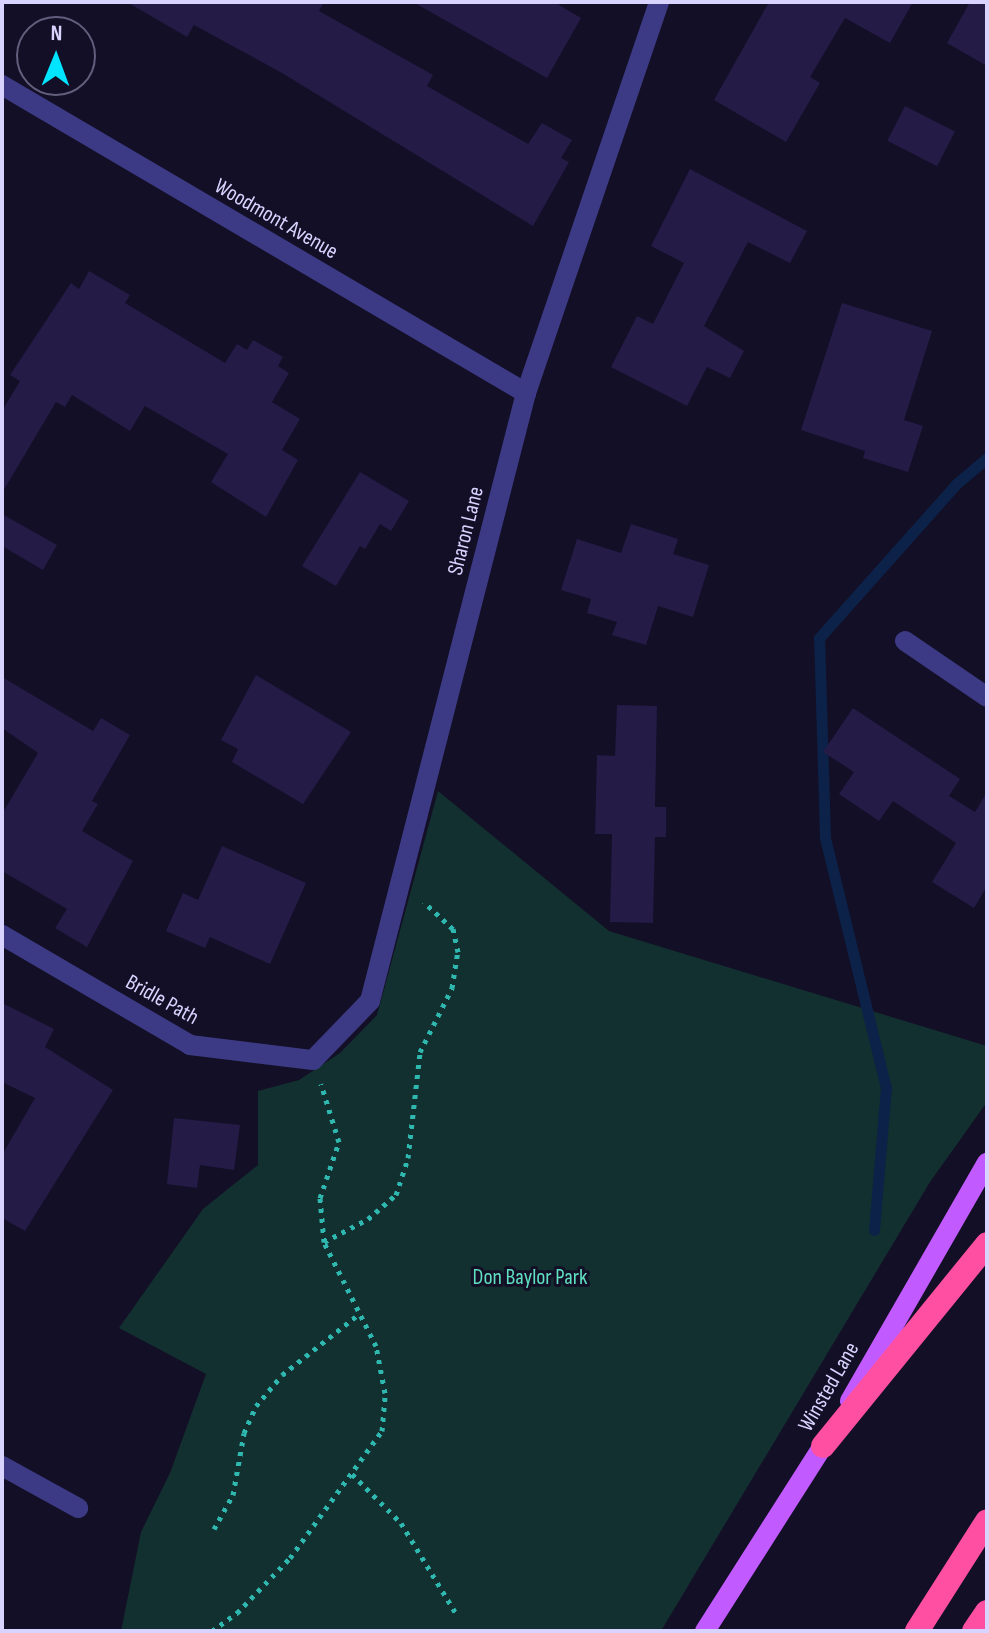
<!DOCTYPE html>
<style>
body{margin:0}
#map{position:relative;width:989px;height:1633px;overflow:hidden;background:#130f26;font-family:"Sofia Sans Condensed",sans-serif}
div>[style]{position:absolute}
.green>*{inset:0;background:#12302f}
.stream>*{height:11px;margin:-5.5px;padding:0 5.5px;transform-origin:5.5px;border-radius:5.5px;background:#0c2248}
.building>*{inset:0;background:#241b47;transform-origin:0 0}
.path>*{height:5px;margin-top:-2.5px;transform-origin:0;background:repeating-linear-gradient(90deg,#2fb8b0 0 4px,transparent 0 10px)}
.minor>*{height:20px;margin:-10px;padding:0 10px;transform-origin:10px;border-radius:10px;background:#3d3a85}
.major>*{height:20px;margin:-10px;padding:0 10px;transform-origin:10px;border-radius:10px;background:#c25bff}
.highway>*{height:24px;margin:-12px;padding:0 12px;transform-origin:12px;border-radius:12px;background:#ff4fa3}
span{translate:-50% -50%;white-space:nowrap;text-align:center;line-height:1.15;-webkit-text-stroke:6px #130f26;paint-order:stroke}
.street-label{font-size:22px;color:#d9d4ff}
.park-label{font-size:22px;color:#5fe0c0}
.frame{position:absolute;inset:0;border:4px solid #d9d4ff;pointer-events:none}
.north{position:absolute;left:16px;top:16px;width:80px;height:80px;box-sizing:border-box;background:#130f26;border:2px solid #625e7d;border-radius:50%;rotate:1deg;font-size:22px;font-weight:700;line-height:32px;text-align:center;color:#d9d4ff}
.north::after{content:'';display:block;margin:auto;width:28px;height:36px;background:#00e5ff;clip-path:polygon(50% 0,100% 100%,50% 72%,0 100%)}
</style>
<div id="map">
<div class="green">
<div style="clip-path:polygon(438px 791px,609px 931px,987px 1046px,987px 1102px,930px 1182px,661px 1631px,121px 1631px,141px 1532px,170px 1473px,206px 1374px,119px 1328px,203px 1209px,258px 1165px,258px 1091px,299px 1080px,340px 1053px,377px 1015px)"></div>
</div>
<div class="stream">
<div style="left:874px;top:1230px;width:143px;rotate:-85.2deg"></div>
<div style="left:886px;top:1088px;width:258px;rotate:-103.7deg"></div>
<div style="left:825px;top:837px;width:199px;rotate:-91.7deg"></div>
<div style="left:819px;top:638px;width:206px;rotate:-48.3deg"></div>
<div style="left:956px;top:484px;width:40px;rotate:-40deg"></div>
</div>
<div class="building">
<div style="clip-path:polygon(127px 2px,324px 2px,319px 11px,433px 75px,427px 86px,528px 144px,542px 123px,572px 140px,561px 158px,569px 162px,533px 226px,282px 73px,194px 25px,187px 37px)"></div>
<div style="clip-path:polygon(413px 2px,554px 2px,581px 18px,547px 78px)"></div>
<div style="clip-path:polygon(769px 2px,913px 2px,890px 43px,845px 18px,810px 77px,820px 83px,786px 142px,714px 100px)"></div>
<div style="clip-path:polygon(970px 2px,987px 2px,987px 66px,947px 43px)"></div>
<div style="left:905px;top:106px;width:56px;height:39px;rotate:27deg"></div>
<div style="clip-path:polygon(690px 169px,807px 231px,790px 263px,748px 242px,704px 326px,744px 351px,730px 378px,707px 367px,687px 406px,611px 367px,637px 316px,653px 324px,684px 263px,651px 246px)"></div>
<div style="clip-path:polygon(89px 271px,130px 295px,125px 303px,225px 363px,237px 344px,247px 350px,253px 340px,283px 357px,278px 366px,289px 373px,272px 402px,300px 419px,282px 450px,298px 460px,266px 517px,211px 482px,228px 454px,145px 406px,130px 431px,72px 395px,65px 407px,56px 402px,2px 493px,2px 411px,20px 381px,10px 375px,71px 283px,79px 289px)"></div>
<div style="clip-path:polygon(842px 303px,932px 331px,904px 420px,923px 426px,908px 472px,863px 458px,865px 451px,801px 430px)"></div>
<div style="clip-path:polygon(360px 472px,409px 501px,391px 531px,380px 524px,365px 549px,360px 546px,336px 586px,302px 566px)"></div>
<div style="clip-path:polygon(2px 514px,57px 545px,43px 570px,2px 546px)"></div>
<div style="clip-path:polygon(631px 524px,678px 539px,673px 554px,709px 565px,693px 617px,658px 606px,646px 645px,612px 635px,617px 622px,587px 613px,591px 599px,561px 590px,577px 539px,621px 553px)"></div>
<div style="clip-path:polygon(256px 675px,351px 732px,303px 804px,232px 762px,238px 749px,221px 740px)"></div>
<div style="clip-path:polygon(2px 677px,93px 731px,101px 718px,130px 735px,92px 801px,98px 804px,82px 831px,133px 861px,87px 947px,55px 928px,67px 909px,2px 871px,2px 814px,38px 753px,2px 728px)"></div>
<div style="clip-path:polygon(617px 705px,657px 706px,655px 807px,666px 807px,666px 837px,655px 837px,653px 923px,610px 922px,612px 834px,595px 834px,597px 755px,615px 756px)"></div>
<div style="clip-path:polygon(853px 708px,960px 779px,949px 796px,975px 812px,987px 792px,987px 886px,974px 908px,932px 882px,956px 843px,893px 801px,879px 821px,839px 794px,854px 772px,823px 752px)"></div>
<div style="clip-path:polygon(222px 846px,306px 883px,270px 964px,210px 937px,205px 948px,166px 931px,183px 893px,198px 900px)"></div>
<div style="clip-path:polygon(2px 1003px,54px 1029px,45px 1047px,113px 1090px,25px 1231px,2px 1218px,2px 1155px,35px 1098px,2px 1082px)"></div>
<div style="clip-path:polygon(174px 1118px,240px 1125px,234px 1170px,200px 1165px,197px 1188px,167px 1184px)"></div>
</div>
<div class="path">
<div style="left:324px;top:1242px;width:50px;rotate:-27.6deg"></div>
<div style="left:368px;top:1219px;width:37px;rotate:-41deg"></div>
<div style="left:396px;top:1195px;width:39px;rotate:-72deg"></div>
<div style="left:408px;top:1158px;width:107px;rotate:-83.5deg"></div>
<div style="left:420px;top:1052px;width:72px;rotate:-63.4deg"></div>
<div style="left:452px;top:988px;width:36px;rotate:-81deg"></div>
<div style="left:458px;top:952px;width:24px;rotate:-102deg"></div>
<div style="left:453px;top:929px;width:40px;rotate:-137deg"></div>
<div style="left:352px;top:1474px;width:69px;rotate:45deg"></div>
<div style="left:401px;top:1523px;width:108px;rotate:58.7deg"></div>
<div style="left:214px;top:1529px;width:39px;rotate:-61deg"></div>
<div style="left:233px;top:1495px;width:63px;rotate:-79.9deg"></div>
<div style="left:244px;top:1433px;width:30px;rotate:-66deg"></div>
<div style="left:256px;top:1406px;width:40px;rotate:-50deg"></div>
<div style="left:282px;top:1375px;width:98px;rotate:-38.4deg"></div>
<div style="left:212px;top:1631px;width:31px;rotate:-36deg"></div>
<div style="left:237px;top:1613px;width:76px;rotate:-46.1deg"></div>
<div style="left:290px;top:1558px;width:157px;rotate:-54.1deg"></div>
<div style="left:382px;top:1431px;width:38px;rotate:-85deg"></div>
<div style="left:385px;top:1393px;width:48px;rotate:-100.8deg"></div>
<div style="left:376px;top:1346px;width:116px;rotate:-116.6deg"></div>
<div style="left:324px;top:1242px;width:44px;rotate:-95.2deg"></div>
<div style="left:320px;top:1198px;width:59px;rotate:-71.3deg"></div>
<div style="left:339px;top:1142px;width:61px;rotate:-107.2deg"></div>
</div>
<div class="minor">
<div style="left:2px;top:85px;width:608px;rotate:30.45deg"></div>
<div style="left:905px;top:641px;width:99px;rotate:34.3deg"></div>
<div style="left:2px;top:935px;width:218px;rotate:30.3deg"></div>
<div style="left:190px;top:1045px;width:124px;rotate:7deg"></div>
<div style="left:313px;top:1060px;width:82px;rotate:-46deg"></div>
<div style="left:370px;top:1001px;width:628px;rotate:-75.61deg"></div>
<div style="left:526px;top:393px;width:413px;rotate:-71.2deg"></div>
<div style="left:2px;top:1466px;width:87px;rotate:28.9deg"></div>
</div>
<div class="major">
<div style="left:850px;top:1401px;width:275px;rotate:-60.1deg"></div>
<div style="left:705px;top:1631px;width:232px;rotate:-57.5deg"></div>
</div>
<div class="highway">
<div style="left:823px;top:1446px;width:260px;rotate:-50.9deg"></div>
<div style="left:917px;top:1631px;width:130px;rotate:-57.5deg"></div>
<div style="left:974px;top:1631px;width:23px;rotate:-56deg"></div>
</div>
<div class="street-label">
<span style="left:276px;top:219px;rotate:30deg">Woodmont Avenue</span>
<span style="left:466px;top:531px;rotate:-76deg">Sharon Lane</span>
<span style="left:162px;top:1000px;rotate:29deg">Bridle Path</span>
<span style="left:829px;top:1387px;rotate:-60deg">Winsted Lane</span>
</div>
<div class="park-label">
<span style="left:530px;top:1278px">Don Baylor Park</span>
</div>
<div class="frame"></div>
<div class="north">N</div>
</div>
